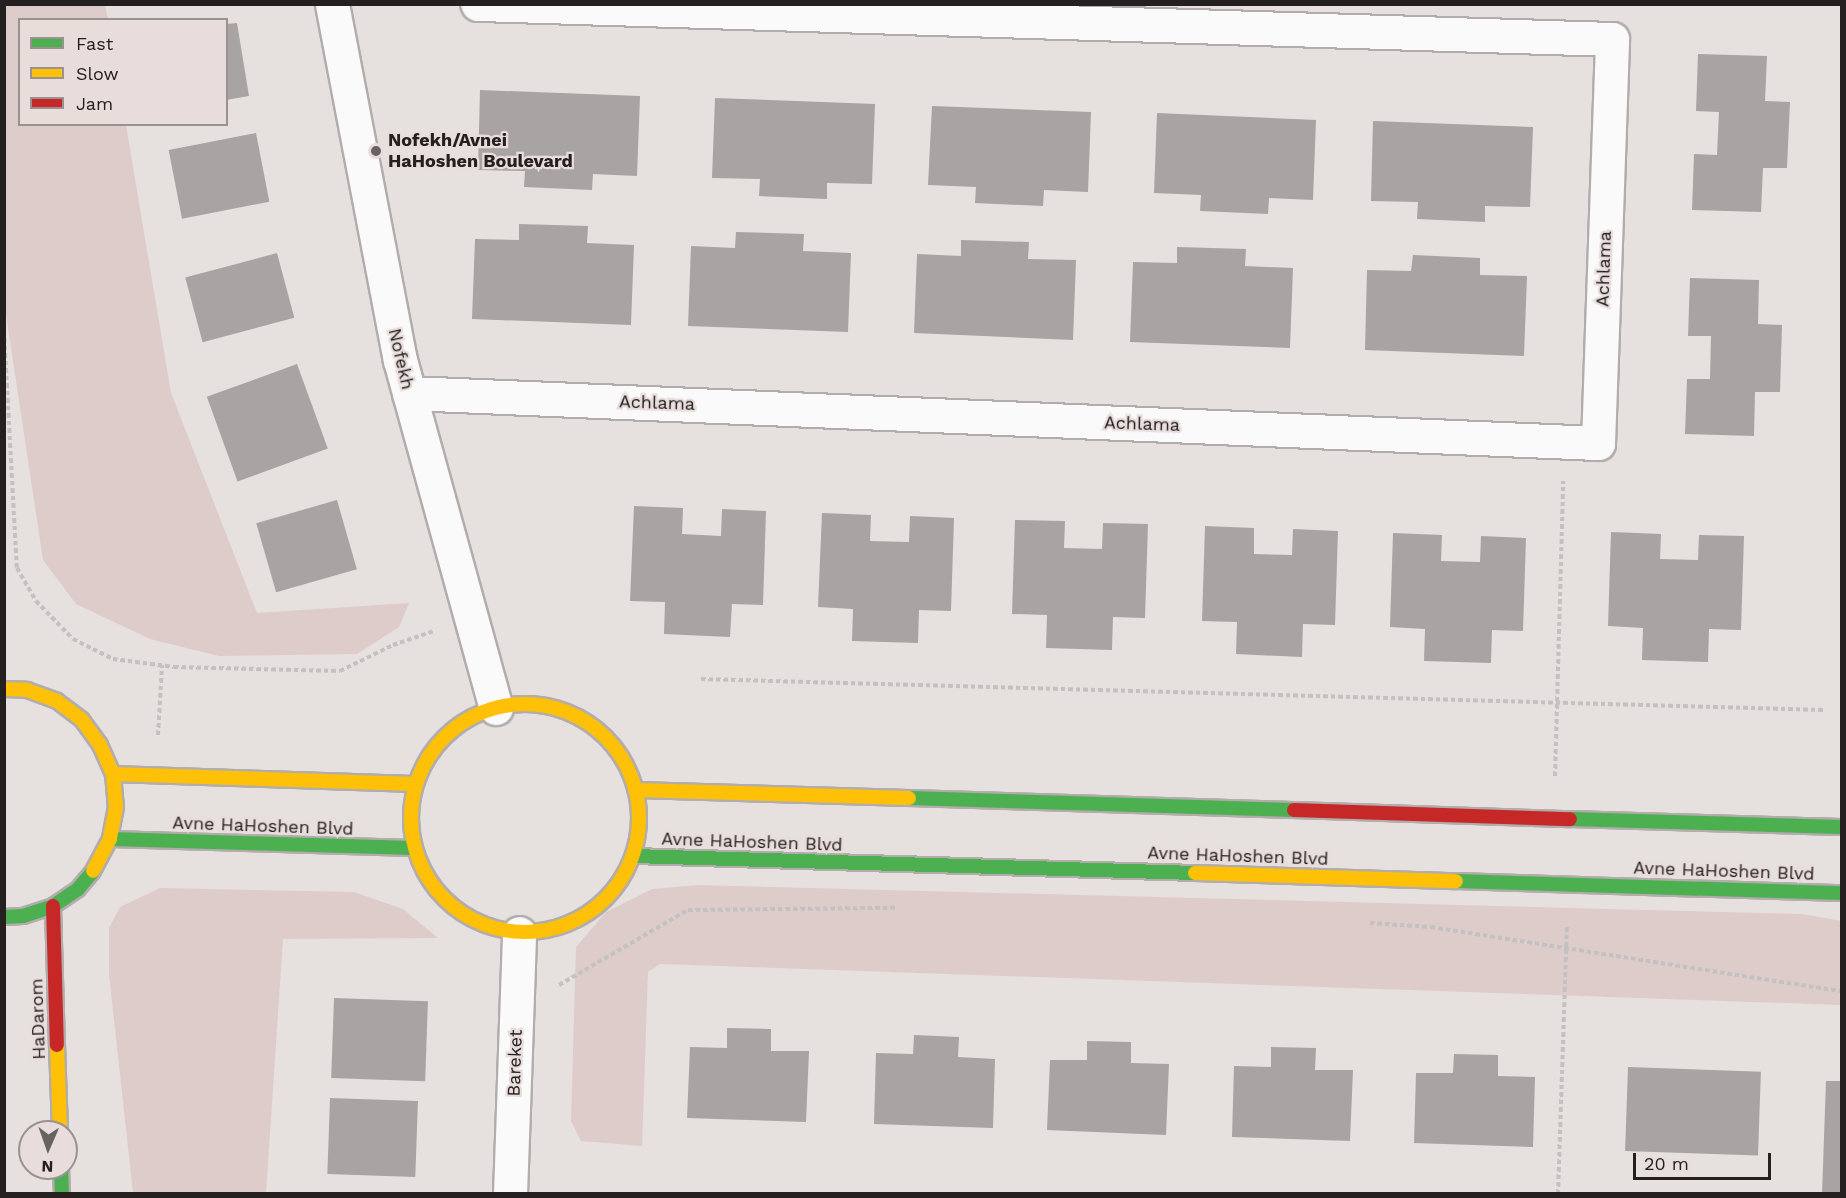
<!DOCTYPE html>
<style>
body{margin:0}
#map{position:relative;width:1846px;height:1198px;overflow:hidden;background:#e6e0df;font-family:"Work Sans",sans-serif}
div>[style]{position:absolute}
.green>*{inset:0;background:#deccca}
.building>*{inset:0;background:#a8a4a3;transform-origin:0 0}
.path>*{height:4px;margin-top:-2px;transform-origin:0;background:repeating-linear-gradient(90deg,#c3c1c1 0 4.5px,transparent 0 7.5px)}
.roads{filter:drop-shadow(2px 0 #b2adac) drop-shadow(-2px 0 #b2adac) drop-shadow(0 2px #b2adac) drop-shadow(0 -2px #b2adac)}
.street>*{height:33px;margin:-16.5px;padding:0 16.5px;transform-origin:16.5px;border-radius:16.5px;background:#fbfafa}
.fast>*{height:14px;margin:-7px;padding:0 7px;transform-origin:7px;border-radius:7px;background:#4caf50}
.slow>*{height:14px;margin:-7px;padding:0 7px;transform-origin:7px;border-radius:7px;background:#ffc107}
.slow>.ring{margin:-7px;padding:0;box-sizing:content-box;background:none;border:14px solid #ffc107;border-radius:50%}
.jam>*{height:14px;margin:-7px;padding:0 7px;transform-origin:7px;border-radius:7px;background:#c62828}
.dots>*{width:16px;height:16px;translate:-50% -50%;box-sizing:border-box;border:3px solid #e9dddc;border-radius:50%}
span{translate:-50% -50%;white-space:nowrap;text-align:center;line-height:1.15;-webkit-text-stroke:4.5px #e9dddc;paint-order:stroke}
.poi-label{font-size:18px;color:#242020;font-weight:700}
.left{translate:0 -50%;text-align:left}
.street-label{font-size:18px;color:#242020}
.frame{position:absolute;inset:0;border:6px solid #242020;pointer-events:none}
.legend{position:absolute;left:18px;top:18px;width:210px;height:108px;box-sizing:border-box;background:#e9dddc;border:2px solid #9a9191;margin:0;padding:8px 10px;list-style:none;font-size:18px;color:#242020}
.legend li{display:flex;align-items:center;gap:12px;height:30px}
.legend b{width:30px;border:2px solid #9a9191}
.north{position:absolute;left:18px;top:1120px;width:60px;height:60px;box-sizing:border-box;background:#e9dddc;border:2px solid #9a9191;border-radius:50%;rotate:182deg;font-size:16px;font-weight:700;line-height:24px;text-align:center;color:#242020}
.north::after{content:'';display:block;margin:auto;width:21px;height:27px;background:#686363;clip-path:polygon(50% 0,100% 100%,50% 72%,0 100%)}
.scale{position:absolute;left:1633px;top:1153px;width:138px;height:27px;box-sizing:border-box;border:3px solid #242020;border-top:0;padding-left:8px;font-size:18px;line-height:21px;white-space:nowrap;color:#242020;-webkit-text-stroke:4px #e9dddc;paint-order:stroke}
</style>
<div id="map">
<div class="green">
<div style="clip-path:polygon(4px 5px,105px 5px,108px 19px,20px 20px,20px 124px,126px 125px,171px 393px,257px 613px,409px 603px,399px 627px,357px 654px,219px 656px,150px 639px,76px 604px,43px 560px,5px 308px)"></div>
<div style="clip-path:polygon(699px 885px,1802px 914px,1841px 921px,1841px 1005px,660px 964px,648px 972px,642px 1146px,581px 1141px,571px 1121px,576px 947px,606px 912px,652px 889px)"></div>
<div style="clip-path:polygon(160px 888px,354px 892px,403px 909px,438px 938px,283px 939px,266px 1193px,133px 1193px,109px 974px,109px 928px,120px 907px)"></div>
</div>
<div class="building">
<div style="clip-path:polygon(237px 23px,249px 96px,226px 100px,226px 24px)"></div>
<div style="clip-path:polygon(1698px 54px,1767px 56px,1765px 101px,1790px 102px,1787px 168px,1763px 168px,1761px 212px,1692px 210px,1694px 154px,1717px 155px,1719px 112px,1696px 111px)"></div>
<div style="clip-path:polygon(480px 90px,640px 96px,637px 176px,593px 174px,592px 190px,524px 187px,525px 171px,478px 170px)"></div>
<div style="clip-path:polygon(715px 98px,875px 104px,872px 184px,827px 183px,827px 199px,759px 196px,760px 179px,712px 178px)"></div>
<div style="clip-path:polygon(932px 106px,1091px 112px,1088px 192px,1044px 190px,1043px 206px,975px 203px,976px 187px,928px 185px)"></div>
<div style="clip-path:polygon(1157px 113px,1316px 120px,1313px 200px,1269px 198px,1268px 214px,1200px 211px,1201px 195px,1154px 193px)"></div>
<div style="clip-path:polygon(1373px 121px,1533px 127px,1530px 207px,1485px 206px,1485px 222px,1417px 219px,1418px 202px,1371px 201px)"></div>
<div style="left:256px;top:133px;width:70px;height:89px;rotate:79deg"></div>
<div style="clip-path:polygon(519px 224px,588px 226px,587px 243px,634px 245px,631px 325px,472px 319px,475px 239px,519px 240px)"></div>
<div style="clip-path:polygon(736px 232px,804px 234px,803px 251px,851px 253px,848px 332px,688px 326px,691px 246px,735px 248px)"></div>
<div style="clip-path:polygon(961px 240px,1029px 242px,1028px 259px,1076px 260px,1073px 340px,914px 333px,917px 254px,961px 256px)"></div>
<div style="clip-path:polygon(1177px 247px,1246px 249px,1245px 266px,1293px 268px,1290px 348px,1130px 342px,1133px 262px,1177px 263px)"></div>
<div style="left:277px;top:253px;width:67px;height:95px;rotate:75deg"></div>
<div style="clip-path:polygon(1413px 255px,1480px 258px,1480px 275px,1527px 276px,1524px 356px,1365px 350px,1367px 270px,1411px 271px)"></div>
<div style="clip-path:polygon(1690px 278px,1759px 280px,1758px 324px,1782px 325px,1780px 392px,1755px 392px,1754px 436px,1685px 434px,1687px 379px,1710px 379px,1711px 336px,1688px 336px)"></div>
<div style="left:297px;top:364px;width:90px;height:96px;rotate:70deg"></div>
<div style="left:337px;top:500px;width:72px;height:84px;rotate:74deg"></div>
<div style="clip-path:polygon(634px 506px,683px 508px,682px 534px,721px 536px,722px 509px,766px 511px,763px 605px,732px 604px,730px 637px,664px 634px,665px 602px,630px 601px)"></div>
<div style="clip-path:polygon(822px 513px,871px 515px,870px 541px,909px 542px,910px 516px,954px 518px,951px 611px,919px 610px,918px 643px,852px 641px,853px 609px,818px 607px)"></div>
<div style="clip-path:polygon(1015px 520px,1065px 521px,1064px 548px,1102px 549px,1103px 523px,1148px 524px,1145px 618px,1113px 617px,1112px 650px,1046px 648px,1047px 615px,1012px 614px)"></div>
<div style="clip-path:polygon(1205px 526px,1254px 528px,1254px 554px,1292px 555px,1293px 529px,1338px 531px,1335px 625px,1303px 624px,1302px 657px,1236px 654px,1237px 622px,1202px 621px)"></div>
<div style="clip-path:polygon(1611px 532px,1661px 534px,1660px 559px,1698px 560px,1699px 535px,1744px 536px,1741px 630px,1709px 629px,1708px 662px,1642px 660px,1643px 628px,1608px 626px)"></div>
<div style="clip-path:polygon(1393px 533px,1442px 535px,1441px 561px,1480px 562px,1481px 536px,1526px 538px,1523px 631px,1492px 630px,1491px 663px,1424px 661px,1425px 629px,1390px 627px)"></div>
<div style="left:334px;top:998px;width:94px;height:80px;rotate:2deg"></div>
<div style="clip-path:polygon(727px 1028px,771px 1029px,771px 1051px,809px 1051px,806px 1122px,687px 1118px,690px 1047px,727px 1048px)"></div>
<div style="clip-path:polygon(914px 1035px,959px 1037px,958px 1057px,995px 1059px,993px 1128px,874px 1124px,876px 1053px,913px 1054px)"></div>
<div style="clip-path:polygon(1087px 1041px,1131px 1042px,1131px 1063px,1169px 1064px,1166px 1135px,1047px 1130px,1050px 1060px,1087px 1060px)"></div>
<div style="clip-path:polygon(1271px 1047px,1316px 1048px,1315px 1070px,1353px 1070px,1350px 1141px,1232px 1137px,1234px 1066px,1271px 1067px)"></div>
<div style="clip-path:polygon(1454px 1054px,1498px 1055px,1498px 1076px,1535px 1077px,1533px 1147px,1414px 1143px,1416px 1073px,1453px 1073px)"></div>
<div style="left:1628px;top:1067px;width:133px;height:84px;rotate:2deg"></div>
<div style="clip-path:polygon(1826px 1081px,1842px 1081px,1842px 1194px,1822px 1194px)"></div>
<div style="left:330px;top:1098px;width:88px;height:76px;rotate:2deg"></div>
</div>
<div class="path">
<div style="left:4px;top:331px;width:237px;rotate:86.9deg"></div>
<div style="left:17px;top:568px;width:38px;rotate:60deg"></div>
<div style="left:36px;top:601px;width:53px;rotate:45.8deg"></div>
<div style="left:73px;top:639px;width:45px;rotate:26.6deg"></div>
<div style="left:113px;top:659px;width:62px;rotate:7.5deg"></div>
<div style="left:174px;top:667px;width:166px;rotate:1.4deg"></div>
<div style="left:340px;top:671px;width:59px;rotate:-26.1deg"></div>
<div style="left:393px;top:645px;width:43px;rotate:-18.9deg"></div>
<div style="left:701px;top:679px;width:1124px;rotate:1.58deg"></div>
<div style="left:158px;top:735px;width:70px;rotate:-86.7deg"></div>
<div style="left:1555px;top:776px;width:295px;rotate:-88.4deg"></div>
<div style="left:1370px;top:923px;width:61px;rotate:3.8deg"></div>
<div style="left:1431px;top:927px;width:416px;rotate:8.9deg"></div>
<div style="left:559px;top:985px;width:149px;rotate:-30.2deg"></div>
<div style="left:688px;top:910px;width:207px;rotate:-0.6deg"></div>
<div style="left:1558px;top:1194px;width:270px;rotate:-88.1deg"></div>
</div>
<div class="roads">
<div class="street">
<div style="left:332px;top:4px;width:362px;rotate:79.2deg"></div>
<div style="left:400px;top:360px;width:361px;rotate:74.6deg"></div>
<div style="left:409px;top:393px;width:1190px;rotate:2.41deg"></div>
<div style="left:1598px;top:443px;width:404px;rotate:-88deg"></div>
<div style="left:1612px;top:39px;width:1135px;rotate:-178.23deg"></div>
<div style="left:510px;top:1194px;width:261px;rotate:-88deg"></div>
</div>
<div class="fast">
<div style="left:909px;top:798px;width:385px;rotate:1.8deg"></div>
<div style="left:1570px;top:819px;width:272px;rotate:1.7deg"></div>
<div style="left:110px;top:839px;width:304px;rotate:1.7deg"></div>
<div style="left:633px;top:856px;width:562px;rotate:1.73deg"></div>
<div style="left:1456px;top:881px;width:386px;rotate:1.8deg"></div>
<div style="left:4px;top:917px;width:19px;rotate:-3deg"></div>
<div style="left:23px;top:916px;width:32px;rotate:-18deg"></div>
<div style="left:53px;top:906px;width:30px;rotate:-34deg"></div>
<div style="left:78px;top:889px;width:23px;rotate:-50deg"></div>
<div style="left:61px;top:1168px;width:26px;rotate:88deg"></div>
</div>
<div class="slow">
<div style="left:4px;top:689px;width:23px;rotate:2deg"></div>
<div style="left:27px;top:690px;width:32px;rotate:20deg"></div>
<div style="left:57px;top:701px;width:31px;rotate:37deg"></div>
<div style="left:82px;top:720px;width:31px;rotate:54deg"></div>
<div style="left:100px;top:745px;width:32px;rotate:66deg"></div>
<div style="left:113px;top:774px;width:33px;rotate:85deg"></div>
<div style="left:116px;top:807px;width:33px;rotate:101deg"></div>
<div style="left:110px;top:839px;width:36px;rotate:118deg"></div>
<div class="ring" style="left:411px;top:704px;width:214px;height:214px"></div>
<div style="left:113px;top:774px;width:302px;rotate:1.9deg"></div>
<div style="left:636px;top:790px;width:273px;rotate:1.7deg"></div>
<div style="left:1195px;top:873px;width:261px;rotate:1.8deg"></div>
<div style="left:57px;top:1045px;width:87px;rotate:88deg"></div>
</div>
<div class="jam">
<div style="left:1294px;top:810px;width:276px;rotate:1.9deg"></div>
<div style="left:53px;top:906px;width:139px;rotate:88.4deg"></div>
</div>
</div>
<div class="dots">
<div style="left:376px;top:151px;background:#686363"></div>
</div>
<div class="poi-label">
<span class="left" style="left:388px;top:151px">Nofekh/Avnei<br>HaHoshen Boulevard</span>
</div>
<div class="street-label">
<span style="left:1604px;top:269px;rotate:-88deg">Achlama</span>
<span style="left:401px;top:359px;rotate:77deg">Nofekh</span>
<span style="left:657px;top:403px;rotate:2deg">Achlama</span>
<span style="left:1142px;top:424px;rotate:2deg">Achlama</span>
<span style="left:263px;top:826px;rotate:2deg">Avne HaHoshen Blvd</span>
<span style="left:752px;top:842px;rotate:2deg">Avne HaHoshen Blvd</span>
<span style="left:1238px;top:856px;rotate:2deg">Avne HaHoshen Blvd</span>
<span style="left:1724px;top:871px;rotate:2deg">Avne HaHoshen Blvd</span>
<span style="left:38px;top:1019px;rotate:-92deg">HaDarom</span>
<span style="left:515px;top:1063px;rotate:-88deg">Bareket</span>
</div>
<div class="frame"></div>
<ul class="legend">
<li><b style="height:8px;background:#4caf50"></b>Fast</li>
<li><b style="height:8px;background:#ffc107"></b>Slow</li>
<li><b style="height:8px;background:#c62828"></b>Jam</li>
</ul>
<div class="north">N</div>
<div class="scale">20 m</div>
</div>
